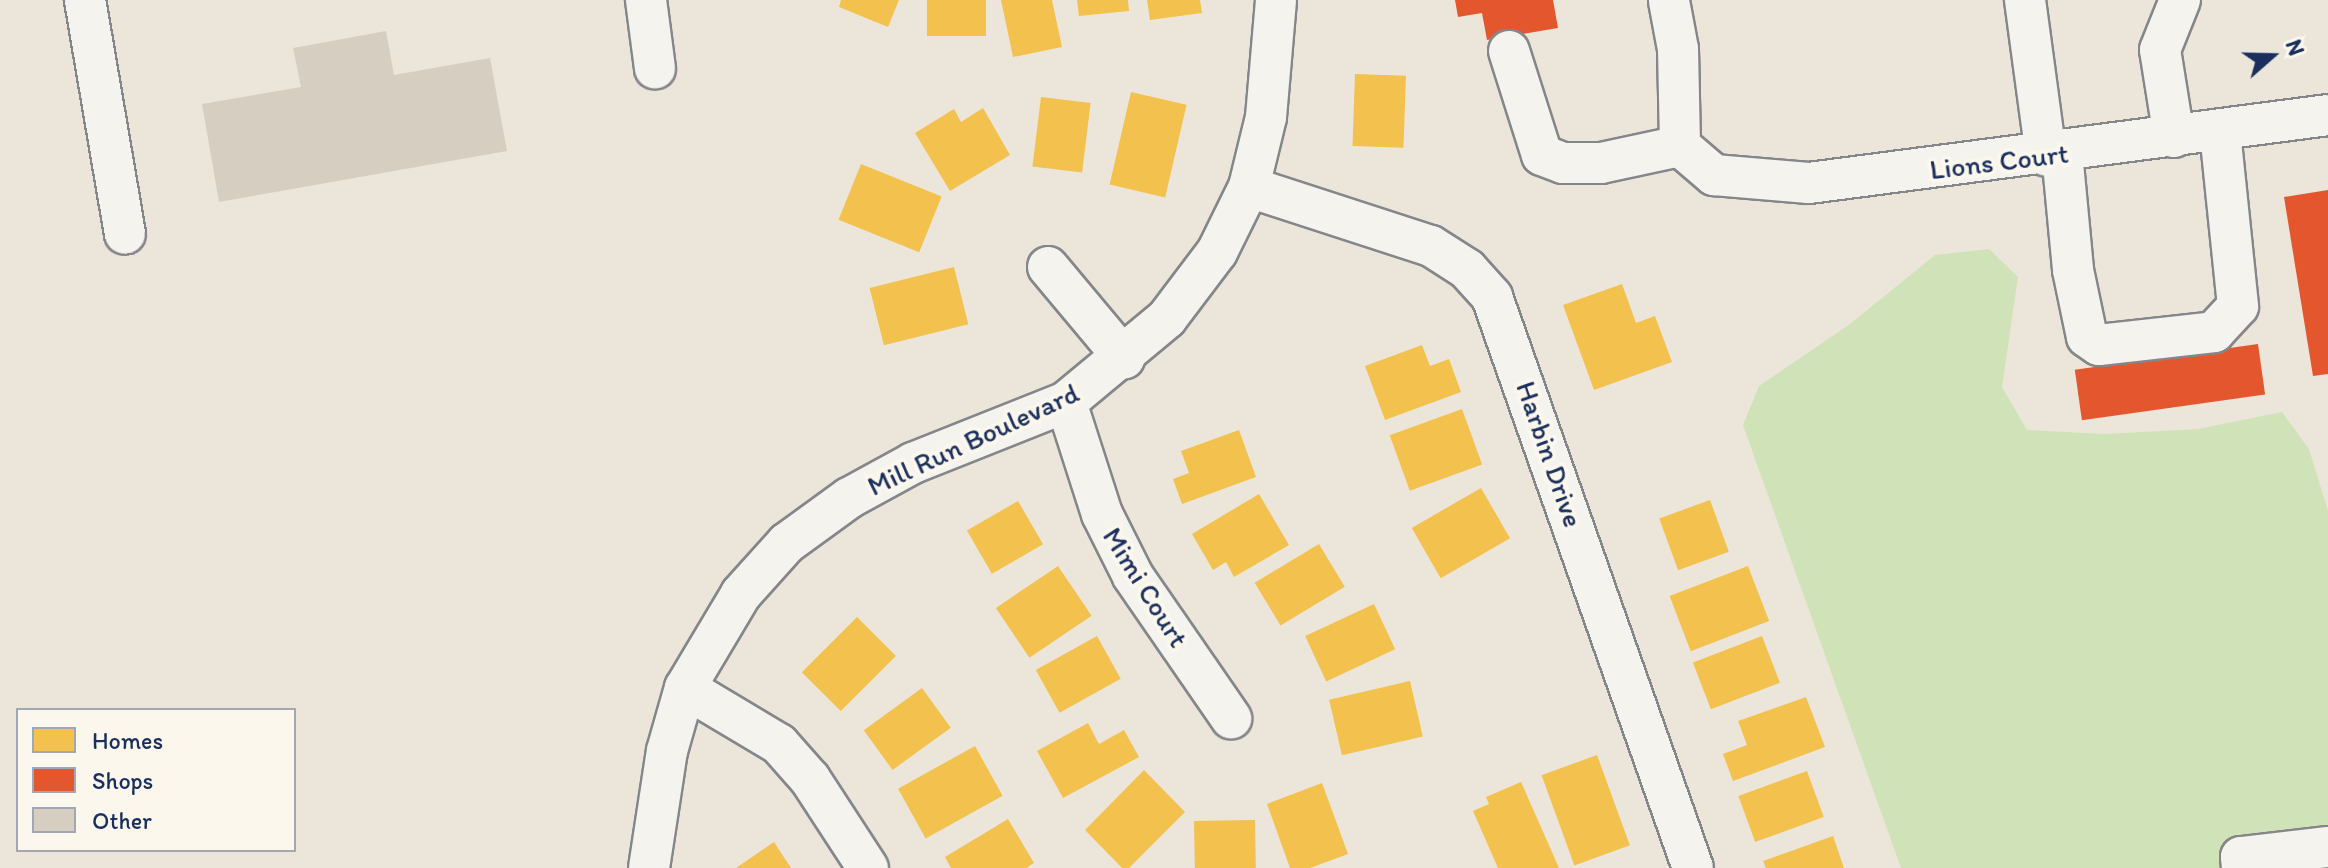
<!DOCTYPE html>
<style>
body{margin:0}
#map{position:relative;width:2328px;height:868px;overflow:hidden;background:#ece6da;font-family:Itim,sans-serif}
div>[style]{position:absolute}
.green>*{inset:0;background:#d0e2b7}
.homes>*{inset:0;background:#f2c14e;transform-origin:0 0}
.shops>*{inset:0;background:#e4572e;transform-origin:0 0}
.building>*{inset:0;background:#d6cec1}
.roads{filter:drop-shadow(2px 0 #85868a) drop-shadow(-2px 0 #85868a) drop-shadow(0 2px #85868a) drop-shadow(0 -2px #85868a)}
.minor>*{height:40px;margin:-20px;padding:0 20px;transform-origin:20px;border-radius:20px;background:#f4f3ee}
span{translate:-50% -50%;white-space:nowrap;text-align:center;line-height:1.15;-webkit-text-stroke:8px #fbf7ec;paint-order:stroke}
.street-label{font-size:28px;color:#1b2f5e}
.legend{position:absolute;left:16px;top:708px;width:280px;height:144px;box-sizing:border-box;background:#fbf7ec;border:2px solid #a1a7b3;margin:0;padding:10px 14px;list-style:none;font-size:24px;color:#1b2f5e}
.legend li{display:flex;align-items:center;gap:16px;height:40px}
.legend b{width:40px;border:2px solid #a1a7b3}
.north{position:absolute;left:2232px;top:16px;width:80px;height:80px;-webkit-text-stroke:6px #fbf7ec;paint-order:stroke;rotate:70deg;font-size:22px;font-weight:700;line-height:32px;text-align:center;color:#1b2f5e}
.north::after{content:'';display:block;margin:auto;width:28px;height:36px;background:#1b2f5e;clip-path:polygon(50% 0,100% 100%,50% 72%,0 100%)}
</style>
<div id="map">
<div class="green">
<div style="clip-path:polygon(1989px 249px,2018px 277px,2002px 387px,2027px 430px,2105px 434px,2198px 429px,2282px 412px,2309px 449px,2328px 511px,2328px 868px,1901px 868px,1743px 425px,1759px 386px,1850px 324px,1935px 255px)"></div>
</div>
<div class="homes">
<div style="clip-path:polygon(841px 0,899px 0,888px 27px,839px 7px)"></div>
<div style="left:927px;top:0;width:59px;height:36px"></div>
<div style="clip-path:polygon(1001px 0,1052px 0,1062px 47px,1013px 57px)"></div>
<div style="clip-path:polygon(1077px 0,1128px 0,1129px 11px,1079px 16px)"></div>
<div style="clip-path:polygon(1147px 0,1200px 0,1202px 13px,1150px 20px)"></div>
<div style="left:1355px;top:74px;width:51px;height:72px;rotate:2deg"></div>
<div style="left:1131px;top:92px;width:57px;height:95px;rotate:13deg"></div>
<div style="left:1041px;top:97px;width:50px;height:70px;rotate:7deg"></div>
<div style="clip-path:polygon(983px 108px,1010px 155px,950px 191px,915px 133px,954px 109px,961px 122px)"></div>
<div style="left:861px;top:164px;width:87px;height:60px;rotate:22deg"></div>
<div style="left:954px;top:267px;width:59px;height:87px;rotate:76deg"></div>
<div style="clip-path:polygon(1622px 284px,1636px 323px,1655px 316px,1672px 362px,1594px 390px,1563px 305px)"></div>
<div style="clip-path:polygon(1422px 345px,1430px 366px,1449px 359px,1461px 392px,1385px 420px,1365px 366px)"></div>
<div style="left:1462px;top:409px;width:59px;height:77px;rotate:70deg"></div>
<div style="clip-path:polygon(1239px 430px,1256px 477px,1182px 504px,1173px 479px,1189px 473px,1181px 451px)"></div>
<div style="left:1481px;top:488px;width:58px;height:80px;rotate:60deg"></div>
<div style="clip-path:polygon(1259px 494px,1289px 545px,1234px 577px,1226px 562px,1213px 570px,1192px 534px)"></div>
<div style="left:1710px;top:500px;width:55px;height:54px;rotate:70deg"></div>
<div style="left:1018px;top:501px;width:50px;height:59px;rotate:60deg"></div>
<div style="left:1319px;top:544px;width:50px;height:75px;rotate:59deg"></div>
<div style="left:1058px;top:566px;width:60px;height:75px;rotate:56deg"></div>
<div style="left:1748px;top:566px;width:59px;height:84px;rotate:69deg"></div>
<div style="left:1374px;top:604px;width:50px;height:76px;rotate:65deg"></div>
<div style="left:857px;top:617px;width:55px;height:78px;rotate:45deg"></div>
<div style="left:1097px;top:636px;width:49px;height:70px;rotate:61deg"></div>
<div style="left:1762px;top:636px;width:50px;height:74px;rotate:69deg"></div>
<div style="left:1410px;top:681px;width:57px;height:83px;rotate:77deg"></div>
<div style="left:922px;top:688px;width:49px;height:72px;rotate:54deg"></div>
<div style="clip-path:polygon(1806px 697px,1825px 747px,1733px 781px,1723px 754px,1747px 745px,1738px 721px)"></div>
<div style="clip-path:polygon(1088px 723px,1099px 744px,1124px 730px,1139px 757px,1063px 798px,1037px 751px)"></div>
<div style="left:975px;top:746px;width:57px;height:88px;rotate:61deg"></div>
<div style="left:1597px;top:755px;width:96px;height:59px;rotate:70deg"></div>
<div style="clip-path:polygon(1144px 770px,1185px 812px,1129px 868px,1122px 868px,1085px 830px)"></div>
<div style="left:1807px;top:771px;width:49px;height:73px;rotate:70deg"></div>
<div style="clip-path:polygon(1521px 782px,1559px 868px,1498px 868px,1473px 811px,1489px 804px,1486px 797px)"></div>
<div style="clip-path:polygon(1322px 783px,1348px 854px,1310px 868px,1290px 868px,1267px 804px)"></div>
<div style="clip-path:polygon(1008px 819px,1034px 863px,1026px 868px,951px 868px,945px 857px)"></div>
<div style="left:1255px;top:820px;width:48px;height:61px;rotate:89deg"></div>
<div style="clip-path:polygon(1833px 836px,1844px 868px,1766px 868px,1763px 861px)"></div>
<div style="clip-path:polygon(774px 842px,791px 868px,736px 868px)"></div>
</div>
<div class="shops">
<div style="clip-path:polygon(1455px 0,1553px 0,1558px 28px,1487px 40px,1482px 13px,1458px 17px)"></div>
<div style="clip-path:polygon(2328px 190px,2328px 374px,2313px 376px,2284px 197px)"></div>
<div style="left:2258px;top:344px;width:51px;height:185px;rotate:82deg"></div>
</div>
<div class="building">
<div style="clip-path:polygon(386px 31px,394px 75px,490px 58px,507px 151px,219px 202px,202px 104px,301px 87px,293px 48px)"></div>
</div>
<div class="roads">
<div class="minor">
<div style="left:85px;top:0;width:237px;rotate:80.3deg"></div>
<div style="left:646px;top:0;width:69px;rotate:82.5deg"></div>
<div style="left:2025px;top:0;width:157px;rotate:82.3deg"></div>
<div style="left:1669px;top:1px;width:49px;rotate:79.4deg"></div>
<div style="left:1678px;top:49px;width:97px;rotate:88.8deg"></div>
<div style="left:1509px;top:51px;width:109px;rotate:72.4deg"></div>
<div style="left:1542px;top:155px;width:22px;rotate:21deg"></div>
<div style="left:1563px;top:163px;width:38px"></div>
<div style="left:1601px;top:163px;width:81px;rotate:-12.1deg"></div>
<div style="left:2174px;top:137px;width:88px;rotate:-99.1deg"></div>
<div style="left:2160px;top:50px;width:54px;rotate:-68.2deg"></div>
<div style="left:1680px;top:146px;width:45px;rotate:40.5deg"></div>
<div style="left:1714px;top:175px;width:95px;rotate:4.8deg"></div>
<div style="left:1809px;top:183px;width:523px;rotate:-7.46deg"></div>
<div style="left:2062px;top:153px;width:118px;rotate:84.6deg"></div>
<div style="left:2073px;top:270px;width:68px;rotate:78.2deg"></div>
<div style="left:2087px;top:337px;width:14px;rotate:34deg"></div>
<div style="left:2099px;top:345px;width:116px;rotate:-6.4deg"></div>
<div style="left:2214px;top:332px;width:35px;rotate:-47deg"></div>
<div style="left:2238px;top:306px;width:176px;rotate:-95.9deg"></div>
<div style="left:1249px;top:187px;width:191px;rotate:18deg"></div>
<div style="left:1431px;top:246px;width:43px;rotate:32.6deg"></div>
<div style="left:1467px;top:269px;width:38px;rotate:48deg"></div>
<div style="left:1492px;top:297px;width:605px;rotate:70.61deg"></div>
<div style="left:1048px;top:267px;width:119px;rotate:50.1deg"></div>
<div style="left:1066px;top:402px;width:118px;rotate:72.2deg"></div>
<div style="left:1102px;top:514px;width:69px;rotate:63.4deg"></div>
<div style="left:1133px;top:576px;width:173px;rotate:55.4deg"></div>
<div style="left:685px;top:688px;width:109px;rotate:30.8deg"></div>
<div style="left:779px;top:744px;width:47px;rotate:48.5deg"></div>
<div style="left:810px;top:779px;width:106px;rotate:56.9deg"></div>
<div style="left:649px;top:868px;width:118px;rotate:-81.3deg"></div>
<div style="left:667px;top:751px;width:66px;rotate:-74.1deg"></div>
<div style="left:685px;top:688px;width:109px;rotate:-59.2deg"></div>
<div style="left:741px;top:594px;width:69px;rotate:-48deg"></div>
<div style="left:787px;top:543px;width:77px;rotate:-36deg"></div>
<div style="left:849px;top:498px;width:73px;rotate:-28.7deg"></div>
<div style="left:913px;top:463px;width:165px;rotate:-21.7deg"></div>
<div style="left:1066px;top:402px;width:131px;rotate:-39.7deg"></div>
<div style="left:1167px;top:318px;width:83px;rotate:-52.9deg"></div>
<div style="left:1217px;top:252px;width:72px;rotate:-63.8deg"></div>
<div style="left:1249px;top:187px;width:72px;rotate:-76.3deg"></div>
<div style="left:1266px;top:117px;width:117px;rotate:-85.1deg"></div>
<div style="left:2242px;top:868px;width:11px;rotate:-95deg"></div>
<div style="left:2241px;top:857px;width:88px;rotate:-6.6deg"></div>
</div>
</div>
<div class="street-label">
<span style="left:1999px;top:161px;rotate:-7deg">Lions Court</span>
<span style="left:973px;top:439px;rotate:-25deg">Mill Run Boulevard</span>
<span style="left:1550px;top:454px;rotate:71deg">Harbin Drive</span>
<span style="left:1146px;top:587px;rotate:58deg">Mimi Court</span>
</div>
<ul class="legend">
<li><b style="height:22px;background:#f2c14e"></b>Homes</li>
<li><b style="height:22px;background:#e4572e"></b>Shops</li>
<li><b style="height:22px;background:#d6cec1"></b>Other</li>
</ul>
<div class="north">N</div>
</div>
